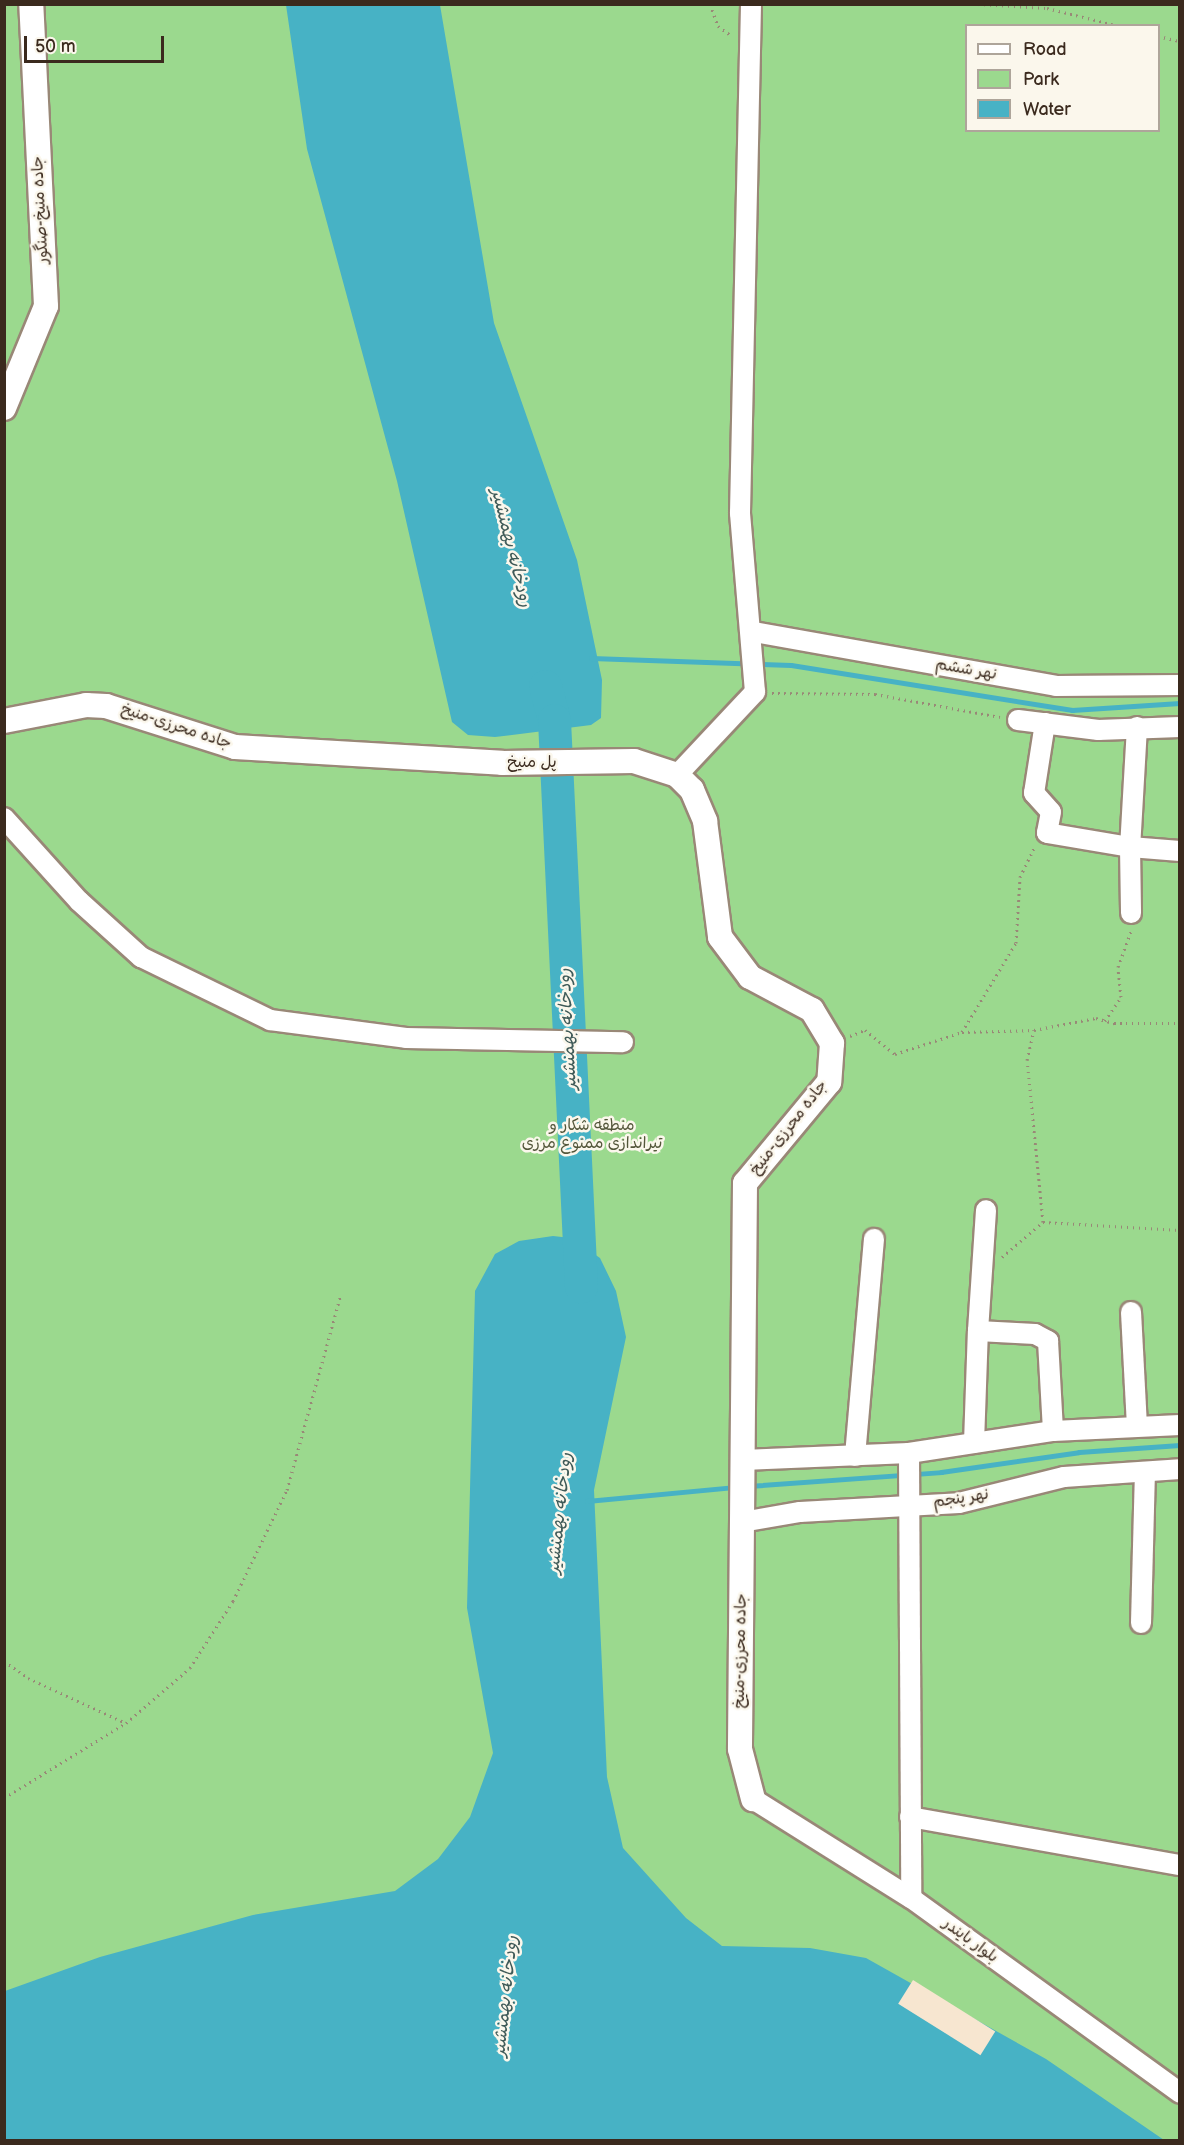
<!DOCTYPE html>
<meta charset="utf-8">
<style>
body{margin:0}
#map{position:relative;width:1184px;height:2145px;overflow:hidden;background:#f7e6d0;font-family:"Balsamiq Sans","Playpen Sans Arabic",sans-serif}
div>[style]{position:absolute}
.green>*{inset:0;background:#9bd98e}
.water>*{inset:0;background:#47b2c5}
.pier>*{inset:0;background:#f7e6d0;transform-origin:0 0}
.stream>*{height:5px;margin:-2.5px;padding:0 2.5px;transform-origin:2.5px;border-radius:2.5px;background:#47b2c5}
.river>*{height:33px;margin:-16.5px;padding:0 16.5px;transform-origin:16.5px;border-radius:16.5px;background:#47b2c5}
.path>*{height:3px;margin-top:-1.5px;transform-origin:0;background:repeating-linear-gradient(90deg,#987 0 1.5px,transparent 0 6px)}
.roads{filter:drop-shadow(2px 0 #987) drop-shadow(-2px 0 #987) drop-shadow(0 2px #987) drop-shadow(0 -2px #987)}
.minor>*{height:20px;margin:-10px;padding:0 10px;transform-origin:10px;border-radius:10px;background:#fff}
.major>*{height:24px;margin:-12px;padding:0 12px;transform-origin:12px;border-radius:12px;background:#fff}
span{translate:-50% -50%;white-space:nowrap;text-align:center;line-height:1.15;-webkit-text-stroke:5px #fbf7ec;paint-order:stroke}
.street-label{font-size:16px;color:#3b2a1e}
.park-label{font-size:16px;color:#53563a}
.water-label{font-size:18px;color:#3f5a58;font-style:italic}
.frame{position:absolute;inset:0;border:6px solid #3b2a1e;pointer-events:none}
.legend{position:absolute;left:965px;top:24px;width:195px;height:108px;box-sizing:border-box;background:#fbf7ec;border:2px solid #aea59a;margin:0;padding:8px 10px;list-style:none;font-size:18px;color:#3b2a1e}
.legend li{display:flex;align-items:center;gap:12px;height:30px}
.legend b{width:30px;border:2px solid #aea59a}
.scale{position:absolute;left:24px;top:36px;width:140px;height:27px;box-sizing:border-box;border:3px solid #3b2a1e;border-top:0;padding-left:8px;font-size:18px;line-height:21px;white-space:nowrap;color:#3b2a1e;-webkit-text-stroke:4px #fbf7ec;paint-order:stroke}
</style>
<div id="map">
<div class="green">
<div style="clip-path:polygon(evenodd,5px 5px,1179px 5px,1179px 2140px,5px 2140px,5px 5px,966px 26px,1158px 26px,1158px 130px,966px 130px,966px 26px)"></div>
</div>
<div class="water">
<div style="clip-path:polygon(286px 5px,440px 5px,494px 323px,577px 560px,602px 680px,601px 718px,591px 725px,495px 737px,468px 735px,452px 722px,397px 481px,307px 149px)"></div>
<div style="clip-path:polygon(553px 1236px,571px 1238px,600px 1258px,616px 1291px,626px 1337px,594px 1490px,607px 1777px,623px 1848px,686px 1918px,722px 1946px,810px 1948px,866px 1958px,1046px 2059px,1164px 2140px,5px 2140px,5px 1991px,100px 1957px,253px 1915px,395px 1891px,438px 1859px,470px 1817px,493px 1753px,467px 1608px,475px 1291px,495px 1254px,519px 1241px)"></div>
</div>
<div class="pier">
<div style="left:913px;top:1980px;width:97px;height:28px;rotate:32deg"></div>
</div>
<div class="stream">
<div style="left:591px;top:658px;width:200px;rotate:2deg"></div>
<div style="left:791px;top:665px;width:285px;rotate:9.1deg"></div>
<div style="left:1072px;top:710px;width:108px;rotate:-3.7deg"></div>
<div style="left:748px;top:1486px;width:194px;rotate:-4.1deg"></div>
<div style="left:941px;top:1472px;width:139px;rotate:-8.2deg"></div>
<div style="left:1079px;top:1452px;width:101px;rotate:-4deg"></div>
<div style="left:587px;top:1501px;width:150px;rotate:-5.4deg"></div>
</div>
<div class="river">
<div style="left:545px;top:686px;width:35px;rotate:75deg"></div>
<div style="left:554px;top:720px;width:567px;rotate:87.27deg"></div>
</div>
<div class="path">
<div style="left:710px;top:4px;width:23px;rotate:70deg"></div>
<div style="left:718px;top:26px;width:17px;rotate:36deg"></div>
<div style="left:978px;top:4px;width:69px;rotate:3.3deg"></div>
<div style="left:1047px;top:8px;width:74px;rotate:14deg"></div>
<div style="left:1158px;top:36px;width:23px;rotate:13deg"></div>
<div style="left:772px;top:693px;width:103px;rotate:0.6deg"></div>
<div style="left:875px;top:694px;width:127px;rotate:10.4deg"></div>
<div style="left:1105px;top:1021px;width:29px;rotate:-56deg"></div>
<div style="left:1121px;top:997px;width:30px;rotate:-96deg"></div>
<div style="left:1118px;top:967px;width:38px;rotate:-70deg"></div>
<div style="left:962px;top:1032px;width:104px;rotate:-58.8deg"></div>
<div style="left:1016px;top:943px;width:66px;rotate:-86.5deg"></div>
<div style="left:1020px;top:877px;width:34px;rotate:-64deg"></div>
<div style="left:850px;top:1036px;width:16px;rotate:-22deg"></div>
<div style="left:865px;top:1030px;width:38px;rotate:39deg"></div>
<div style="left:895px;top:1054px;width:71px;rotate:-18.2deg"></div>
<div style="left:962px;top:1032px;width:72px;rotate:-1.6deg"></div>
<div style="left:1034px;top:1030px;width:63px;rotate:-11deg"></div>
<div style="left:1096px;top:1018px;width:19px;rotate:16deg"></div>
<div style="left:1114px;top:1023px;width:66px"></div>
<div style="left:1043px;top:1222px;width:137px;rotate:3.3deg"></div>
<div style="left:1002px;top:1257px;width:54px;rotate:-40.5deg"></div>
<div style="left:1043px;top:1222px;width:163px;rotate:-95.6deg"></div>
<div style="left:1027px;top:1060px;width:31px;rotate:-77deg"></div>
<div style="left:4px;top:1661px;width:29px;rotate:35deg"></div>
<div style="left:28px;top:1678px;width:108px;rotate:24.7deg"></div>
<div style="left:4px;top:1798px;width:143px;rotate:-31.6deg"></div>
<div style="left:126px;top:1723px;width:84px;rotate:-40.7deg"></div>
<div style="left:190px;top:1668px;width:80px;rotate:-57.3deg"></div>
<div style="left:233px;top:1601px;width:123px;rotate:-64.1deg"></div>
<div style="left:287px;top:1490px;width:200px;rotate:-74.6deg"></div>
</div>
<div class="roads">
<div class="minor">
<div style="left:754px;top:632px;width:307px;rotate:10.1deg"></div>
<div style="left:1056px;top:686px;width:124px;rotate:-0.5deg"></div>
<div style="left:1018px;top:720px;width:81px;rotate:7.1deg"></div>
<div style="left:1098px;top:730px;width:82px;rotate:-2.1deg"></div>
<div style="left:1045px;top:723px;width:71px;rotate:98.9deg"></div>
<div style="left:1034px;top:793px;width:25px;rotate:48deg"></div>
<div style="left:1051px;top:812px;width:21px;rotate:101deg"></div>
<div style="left:1047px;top:833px;width:84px;rotate:9.6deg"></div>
<div style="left:1130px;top:847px;width:66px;rotate:89.1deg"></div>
<div style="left:1137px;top:727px;width:120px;rotate:93.3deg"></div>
<div style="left:1130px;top:847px;width:50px;rotate:4.6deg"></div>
<div style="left:677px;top:775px;width:114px;rotate:-46.8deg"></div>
<div style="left:755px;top:692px;width:180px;rotate:-94.8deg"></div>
<div style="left:740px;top:513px;width:509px;rotate:-88.76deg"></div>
<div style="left:4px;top:818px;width:112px;rotate:47.9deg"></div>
<div style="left:79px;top:901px;width:84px;rotate:42.1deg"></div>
<div style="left:141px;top:957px;width:144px;rotate:26deg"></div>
<div style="left:270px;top:1020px;width:137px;rotate:7.5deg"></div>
<div style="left:406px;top:1038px;width:217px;rotate:1.1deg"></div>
<div style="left:1131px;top:1312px;width:113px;rotate:87deg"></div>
<div style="left:978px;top:1331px;width:121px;rotate:-86.2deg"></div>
<div style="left:974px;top:1443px;width:112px;rotate:-88deg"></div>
<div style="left:978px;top:1331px;width:57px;rotate:3deg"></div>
<div style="left:1035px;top:1334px;width:15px;rotate:28deg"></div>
<div style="left:1048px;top:1341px;width:90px;rotate:86.8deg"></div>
<div style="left:909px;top:1453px;width:445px;rotate:89.7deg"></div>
<div style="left:855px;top:1456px;width:218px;rotate:-85deg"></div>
<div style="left:743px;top:1460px;width:166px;rotate:-2.4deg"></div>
<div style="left:909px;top:1453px;width:146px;rotate:-8.7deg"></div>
<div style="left:1053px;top:1431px;width:127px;rotate:-2.7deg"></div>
<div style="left:742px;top:1522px;width:59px;rotate:-9.8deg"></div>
<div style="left:800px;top:1512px;width:159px;rotate:-3.2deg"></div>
<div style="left:959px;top:1503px;width:108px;rotate:-13.9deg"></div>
<div style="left:1064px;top:1477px;width:116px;rotate:-3.9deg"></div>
<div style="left:1141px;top:1623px;width:151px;rotate:-88.5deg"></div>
<div style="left:753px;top:1799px;width:186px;rotate:32.1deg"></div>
<div style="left:911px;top:1898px;width:332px;rotate:35.9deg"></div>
<div style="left:910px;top:1817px;width:274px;rotate:10.1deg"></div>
</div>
<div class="major">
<div style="left:4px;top:408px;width:110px;rotate:-67.6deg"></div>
<div style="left:46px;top:306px;width:302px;rotate:-92.8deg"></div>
<div style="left:4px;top:721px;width:84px;rotate:-11deg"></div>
<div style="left:86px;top:705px;width:20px;rotate:3deg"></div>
<div style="left:106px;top:706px;width:135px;rotate:17.6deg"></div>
<div style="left:235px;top:747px;width:267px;rotate:3.4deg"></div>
<div style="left:502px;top:763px;width:132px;rotate:-0.9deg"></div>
<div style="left:634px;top:761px;width:45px;rotate:18deg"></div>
<div style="left:677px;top:775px;width:21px;rotate:45deg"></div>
<div style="left:692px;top:790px;width:34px;rotate:67deg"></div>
<div style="left:705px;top:821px;width:117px;rotate:82.6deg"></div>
<div style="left:720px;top:937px;width:50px;rotate:53.1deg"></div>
<div style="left:750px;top:977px;width:70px;rotate:28deg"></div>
<div style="left:812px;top:1010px;width:39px;rotate:59deg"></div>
<div style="left:832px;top:1043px;width:39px;rotate:94deg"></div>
<div style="left:829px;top:1082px;width:131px;rotate:129.7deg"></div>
<div style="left:745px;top:1183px;width:566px;rotate:90.51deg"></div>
<div style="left:740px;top:1749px;width:52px;rotate:75.4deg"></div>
</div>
</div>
<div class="street-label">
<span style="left:41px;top:210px;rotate:-93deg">جاده منیخ-صنگور</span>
<span style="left:966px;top:670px;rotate:10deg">نهر ششم</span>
<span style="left:176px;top:727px;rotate:18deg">جاده محرزی-منیخ</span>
<span style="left:532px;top:763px">پل منیخ</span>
<span style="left:789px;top:1128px;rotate:-52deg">جاده محرزی-منیخ</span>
<span style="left:961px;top:1499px;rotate:-9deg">نهر پنجم</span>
<span style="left:741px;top:1651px;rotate:-89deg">جاده محرزی-منیخ</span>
<span style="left:970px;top:1941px;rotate:36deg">بلوار بایندر</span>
</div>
<div class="park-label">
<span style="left:592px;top:1135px">منطقه شکار و<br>تیراندازی ممنوع مرزی</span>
</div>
<div class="water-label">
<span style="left:511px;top:548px;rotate:76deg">رودخانه بهمنشیر</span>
<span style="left:568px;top:1029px;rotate:-93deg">رودخانه بهمنشیر</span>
<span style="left:560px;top:1513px;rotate:-84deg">رودخانه بهمنشیر</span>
<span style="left:506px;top:1996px;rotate:-84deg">رودخانه بهمنشیر</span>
</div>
<div class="frame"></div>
<ul class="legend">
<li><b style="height:8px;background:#fff"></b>Road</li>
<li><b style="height:16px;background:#9bd98e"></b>Park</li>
<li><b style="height:16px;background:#47b2c5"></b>Water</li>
</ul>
<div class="scale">50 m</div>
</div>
